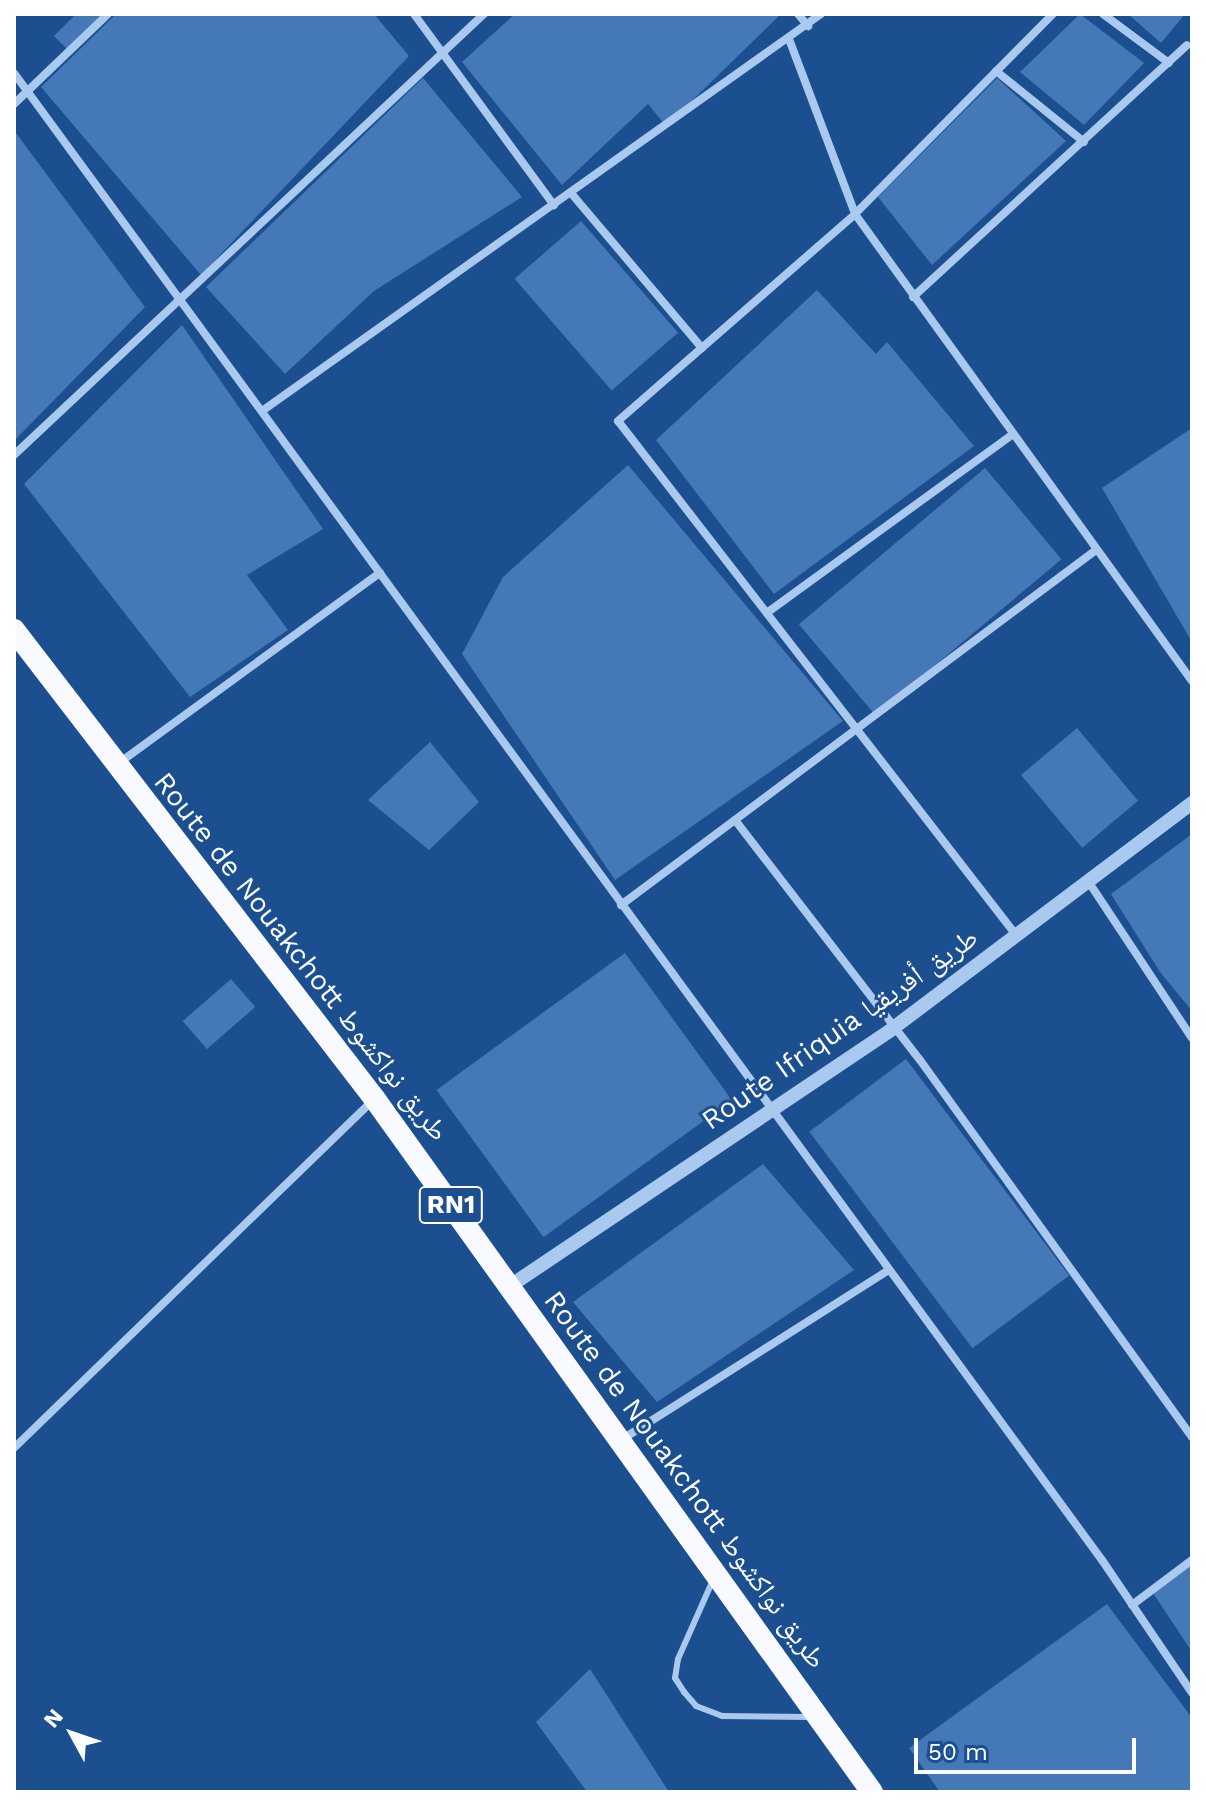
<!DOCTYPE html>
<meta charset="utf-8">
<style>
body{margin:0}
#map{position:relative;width:1206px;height:1806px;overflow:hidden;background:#1b4f8f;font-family:"Work Sans","Noto Naskh Arabic",sans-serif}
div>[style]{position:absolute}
.building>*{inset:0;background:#4478b7;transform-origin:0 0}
.service>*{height:6px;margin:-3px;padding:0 3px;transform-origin:3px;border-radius:3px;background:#a9c9ee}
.minor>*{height:8px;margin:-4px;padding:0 4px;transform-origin:4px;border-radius:4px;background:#a9c9ee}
.tertiary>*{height:14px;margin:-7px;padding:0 7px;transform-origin:7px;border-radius:7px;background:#a9c9ee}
.trunk>*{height:22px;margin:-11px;padding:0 11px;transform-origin:11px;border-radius:11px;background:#f8faff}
span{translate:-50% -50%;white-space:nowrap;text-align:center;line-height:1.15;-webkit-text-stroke:6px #1b4f8f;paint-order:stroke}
.shield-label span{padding:2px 6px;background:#1b4f8f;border:2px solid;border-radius:6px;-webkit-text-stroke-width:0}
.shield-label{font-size:26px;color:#fff;font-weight:700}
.street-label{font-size:28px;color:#fff}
.frame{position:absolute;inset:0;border:16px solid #fff;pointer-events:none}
.north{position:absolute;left:32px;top:1694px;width:80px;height:80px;-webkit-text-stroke:6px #1b4f8f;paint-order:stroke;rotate:310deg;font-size:22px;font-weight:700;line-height:32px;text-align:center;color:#fff}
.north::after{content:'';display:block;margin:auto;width:28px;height:36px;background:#fff;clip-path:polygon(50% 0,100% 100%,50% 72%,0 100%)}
.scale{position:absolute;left:914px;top:1738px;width:222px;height:36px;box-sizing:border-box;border:4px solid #fff;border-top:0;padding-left:10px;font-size:24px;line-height:28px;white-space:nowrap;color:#fff;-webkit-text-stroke:6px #1b4f8f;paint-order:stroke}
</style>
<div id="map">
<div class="building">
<div style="clip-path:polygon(76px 14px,103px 14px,67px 49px,54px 36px)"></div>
<div style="clip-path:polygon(116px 14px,374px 14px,409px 56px,201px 275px,41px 87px)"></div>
<div style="clip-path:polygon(515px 14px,781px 14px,666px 126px,648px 104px,562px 185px,462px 62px)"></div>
<div style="clip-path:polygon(1080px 14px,1144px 63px,1084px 125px,1020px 72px)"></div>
<div style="clip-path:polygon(1128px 14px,1185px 14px,1161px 43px)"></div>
<div style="clip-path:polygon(423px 78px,522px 197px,374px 291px,285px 374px,206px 287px)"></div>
<div style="clip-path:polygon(997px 78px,1066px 141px,932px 265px,878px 197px)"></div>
<div style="clip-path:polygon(16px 133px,145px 307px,14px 441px,14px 135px)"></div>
<div style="left:581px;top:221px;width:148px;height:88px;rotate:49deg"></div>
<div style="clip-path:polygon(817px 290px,876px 354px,887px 342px,974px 446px,774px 594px,656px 440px)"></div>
<div style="clip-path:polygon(182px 325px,323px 529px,247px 575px,288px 630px,190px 697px,24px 484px)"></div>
<div style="clip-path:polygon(1192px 428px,1192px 642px,1102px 488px)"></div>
<div style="clip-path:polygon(628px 465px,843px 721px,615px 880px,462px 654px,503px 577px)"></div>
<div style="left:985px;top:468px;width:119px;height:243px;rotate:50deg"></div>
<div style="left:1077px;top:728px;width:95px;height:73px;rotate:50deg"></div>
<div style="clip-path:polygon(430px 742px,479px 802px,429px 850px,368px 800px)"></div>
<div style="clip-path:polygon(1192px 834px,1192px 1011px,1160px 972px,1111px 894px)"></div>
<div style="left:625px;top:953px;width:182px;height:233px;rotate:54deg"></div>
<div style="left:231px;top:979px;width:37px;height:64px;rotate:49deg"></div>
<div style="left:906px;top:1059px;width:271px;height:121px;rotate:53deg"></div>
<div style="clip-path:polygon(763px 1164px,854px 1270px,657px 1402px,573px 1302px)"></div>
<div style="clip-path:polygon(1192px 1564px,1192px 1652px,1153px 1593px)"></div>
<div style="clip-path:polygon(1107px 1604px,1192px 1718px,1192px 1792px,940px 1792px,909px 1748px)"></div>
<div style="clip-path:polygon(590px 1669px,669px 1792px,587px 1792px,536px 1722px)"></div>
</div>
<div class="service">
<div style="left:713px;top:1580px;width:86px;rotate:113.9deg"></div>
<div style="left:678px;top:1659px;width:19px;rotate:99deg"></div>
<div style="left:675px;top:1678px;width:17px;rotate:57deg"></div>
<div style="left:684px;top:1692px;width:18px;rotate:49deg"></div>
<div style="left:696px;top:1706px;width:28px;rotate:21deg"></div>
<div style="left:722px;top:1716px;width:89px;rotate:0.6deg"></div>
</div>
<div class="minor">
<div style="left:414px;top:14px;width:237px;rotate:53.8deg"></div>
<div style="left:798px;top:14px;width:16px;rotate:50deg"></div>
<div style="left:1103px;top:14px;width:82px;rotate:36.6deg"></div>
<div style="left:789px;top:39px;width:187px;rotate:69.3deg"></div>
<div style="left:855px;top:214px;width:576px;rotate:54.18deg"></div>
<div style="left:996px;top:71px;width:113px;rotate:38.9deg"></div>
<div style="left:14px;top:73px;width:1843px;rotate:53.81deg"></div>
<div style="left:1102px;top:1560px;width:161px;rotate:55.9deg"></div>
<div style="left:14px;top:104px;width:130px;rotate:-43.8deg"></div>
<div style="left:571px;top:193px;width:203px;rotate:49.8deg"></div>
<div style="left:913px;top:297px;width:372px;rotate:-42.6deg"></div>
<div style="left:262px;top:411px;width:686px;rotate:-35.38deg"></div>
<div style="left:14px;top:455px;width:645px;rotate:-43.18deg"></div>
<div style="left:768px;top:612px;width:303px;rotate:-36deg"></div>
<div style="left:119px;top:763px;width:323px;rotate:-36.1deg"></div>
<div style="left:735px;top:820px;width:303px;rotate:52.4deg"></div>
<div style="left:920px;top:1060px;width:465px;rotate:54.2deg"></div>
<div style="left:1088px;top:881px;width:188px;rotate:56.5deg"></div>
<div style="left:621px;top:905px;width:593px;rotate:-36.77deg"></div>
<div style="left:1016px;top:935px;width:650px;rotate:-127.75deg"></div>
<div style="left:618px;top:421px;width:315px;rotate:-41.1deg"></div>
<div style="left:855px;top:214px;width:281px;rotate:-45.3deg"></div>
<div style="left:621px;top:1440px;width:315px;rotate:-32.4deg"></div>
<div style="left:14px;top:1448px;width:500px;rotate:-44.1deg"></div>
<div style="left:1132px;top:1605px;width:75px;rotate:-36.9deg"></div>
</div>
<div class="tertiary">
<div style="left:510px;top:1286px;width:460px;rotate:-33.9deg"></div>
<div style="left:892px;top:1029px;width:376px;rotate:-37deg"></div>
</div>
<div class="trunk">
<div style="left:14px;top:630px;width:590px;rotate:52.43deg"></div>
<div style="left:374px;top:1098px;width:854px;rotate:54.34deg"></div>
</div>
<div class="shield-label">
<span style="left:451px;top:1205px">RN1</span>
</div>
<div class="street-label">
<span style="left:301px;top:957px;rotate:52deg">Route de Nouakchott طريق نواكشوط</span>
<span style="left:840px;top:1029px;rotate:-35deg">Route Ifriquia طريق أفريقيا</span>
<span style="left:685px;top:1480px;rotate:54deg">Route de Nouakchott طريق نواكشوط</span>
</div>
<div class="frame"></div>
<div class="north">N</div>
<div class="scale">50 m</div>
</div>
